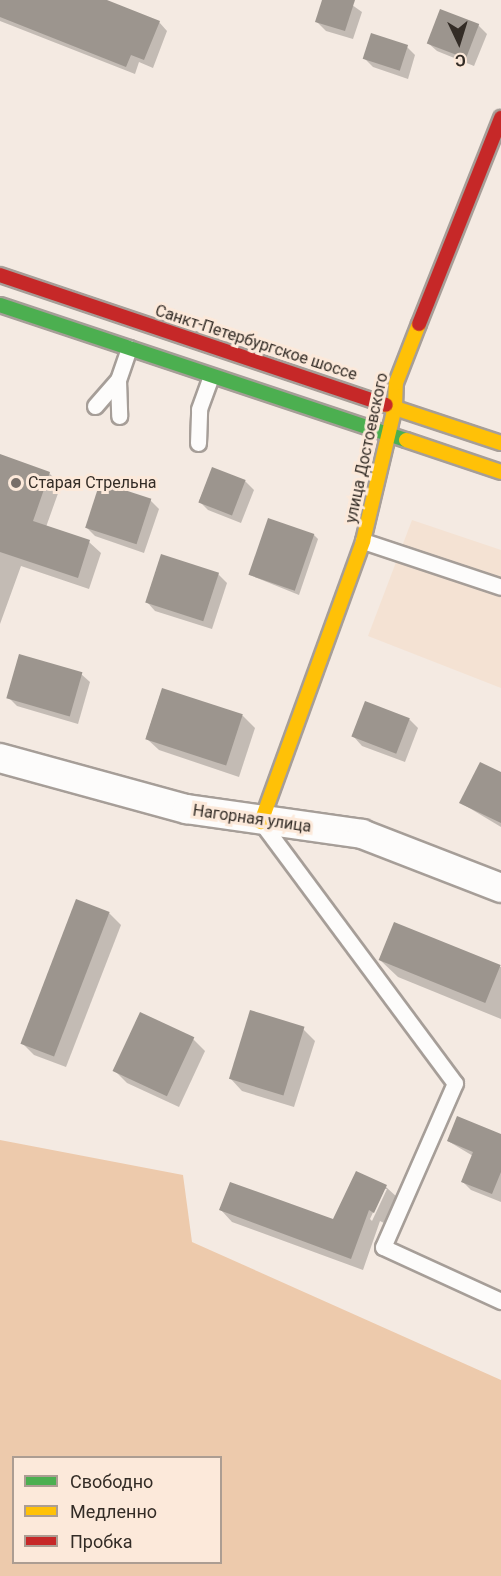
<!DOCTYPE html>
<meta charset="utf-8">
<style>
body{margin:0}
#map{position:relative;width:501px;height:1576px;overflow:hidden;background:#f4eae2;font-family:Roboto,sans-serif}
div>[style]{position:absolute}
.built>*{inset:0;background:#f4e2d3}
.green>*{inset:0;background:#edcaac}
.shadow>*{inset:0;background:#0003}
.building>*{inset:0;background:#9c958e;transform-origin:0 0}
.roads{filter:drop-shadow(2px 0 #a69e98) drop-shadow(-2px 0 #a69e98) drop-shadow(0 2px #a69e98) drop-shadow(0 -2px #a69e98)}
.lane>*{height:15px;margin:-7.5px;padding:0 7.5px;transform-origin:7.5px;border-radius:7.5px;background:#fdfcfb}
.street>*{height:28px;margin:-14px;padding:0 14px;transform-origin:14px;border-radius:14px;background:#fdfcfb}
.fast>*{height:14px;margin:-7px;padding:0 7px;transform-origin:7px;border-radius:7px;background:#4caf50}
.slow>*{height:14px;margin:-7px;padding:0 7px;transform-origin:7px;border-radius:7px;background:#ffc107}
.jam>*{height:14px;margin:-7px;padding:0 7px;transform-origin:7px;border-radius:7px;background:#c62828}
.dots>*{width:16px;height:16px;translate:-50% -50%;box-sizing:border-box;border:3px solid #fce9da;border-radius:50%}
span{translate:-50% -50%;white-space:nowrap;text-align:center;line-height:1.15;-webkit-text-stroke:6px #fce9da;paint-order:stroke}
.street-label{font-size:16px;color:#332c26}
.poi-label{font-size:16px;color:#332c26}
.left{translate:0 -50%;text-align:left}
.legend{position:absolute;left:12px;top:1456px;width:210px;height:108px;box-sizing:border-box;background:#fce9da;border:2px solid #ac9d92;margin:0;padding:8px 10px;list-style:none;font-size:18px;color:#332c26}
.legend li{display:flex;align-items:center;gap:12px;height:30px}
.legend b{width:30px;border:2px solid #ac9d92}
.north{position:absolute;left:429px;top:12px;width:60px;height:60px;-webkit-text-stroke:4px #fce9da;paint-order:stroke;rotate:176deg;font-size:16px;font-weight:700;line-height:24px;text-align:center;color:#332c26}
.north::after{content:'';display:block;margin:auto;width:21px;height:27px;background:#332c26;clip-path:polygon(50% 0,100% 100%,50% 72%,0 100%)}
</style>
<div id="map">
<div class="built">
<div style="clip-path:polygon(412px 520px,501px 550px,501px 688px,368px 636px)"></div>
</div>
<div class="green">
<div style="clip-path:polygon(evenodd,0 1140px,183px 1175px,192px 1242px,501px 1380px,501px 1576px,0 1576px,0 1140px,14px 1458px,220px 1458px,220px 1562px,14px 1562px,14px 1458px)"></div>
</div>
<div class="shadow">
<div style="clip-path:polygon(0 0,102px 0,159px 22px,167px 31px,153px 68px,139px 62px,135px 74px,0 21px)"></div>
<div style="clip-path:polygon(324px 0,345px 0,362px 12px,353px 39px,326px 31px,317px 22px)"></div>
<div style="clip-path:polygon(478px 25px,487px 34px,474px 66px,437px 51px,428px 43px)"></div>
<div style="clip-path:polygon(407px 47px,415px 55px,408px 79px,373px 67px,364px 58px)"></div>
<div style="clip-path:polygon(0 456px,49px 473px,61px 485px,46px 527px,89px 542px,101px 553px,89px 589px,21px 566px,0 624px)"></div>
<div style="clip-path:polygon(213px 469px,245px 481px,254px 490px,241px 523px,208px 510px,199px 501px)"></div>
<div style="clip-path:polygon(150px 500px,159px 509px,144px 553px,95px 536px,87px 528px)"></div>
<div style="clip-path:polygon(314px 535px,318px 539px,299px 595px,250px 575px)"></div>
<div style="clip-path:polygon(218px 574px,227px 583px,212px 629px,155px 611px,147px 602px)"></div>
<div style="clip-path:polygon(81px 674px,90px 682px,78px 724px,17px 706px,8px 697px)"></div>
<div style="clip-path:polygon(162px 690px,243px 716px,255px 728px,239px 777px,159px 750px,146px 738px)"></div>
<div style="clip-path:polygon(409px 719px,418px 728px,405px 762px,362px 746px,354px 737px)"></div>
<div style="clip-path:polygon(501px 774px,501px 827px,461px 803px)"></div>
<div style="clip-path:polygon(109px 913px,121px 925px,66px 1067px,34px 1055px,22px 1043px)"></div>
<div style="clip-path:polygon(380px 960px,501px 967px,501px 1019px,398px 977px)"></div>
<div style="clip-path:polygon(303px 1029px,315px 1041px,294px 1107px,242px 1091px,230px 1078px)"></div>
<div style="clip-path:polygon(193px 1039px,205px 1051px,179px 1107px,127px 1083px,115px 1071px)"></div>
<div style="clip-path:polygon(501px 1135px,501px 1202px,471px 1190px,462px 1181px,473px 1156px,448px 1141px)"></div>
<div style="clip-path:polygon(evenodd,357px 1173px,386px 1187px,398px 1198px,386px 1224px,380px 1221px,363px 1270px,232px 1222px,221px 1210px,334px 1221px,357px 1173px,384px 1189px,387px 1189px,372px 1221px,370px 1219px,384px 1189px)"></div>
</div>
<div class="building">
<div style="clip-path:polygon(0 0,107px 0,160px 21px,144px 60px,131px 55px,126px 67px,0 17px)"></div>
<div style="clip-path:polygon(322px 0,355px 0,345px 31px,315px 22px)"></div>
<div style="left:440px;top:9px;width:42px;height:37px;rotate:21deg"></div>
<div style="left:371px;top:33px;width:39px;height:27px;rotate:18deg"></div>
<div style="clip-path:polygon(0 454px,50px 472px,33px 521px,90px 540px,78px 578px,0 552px)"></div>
<div style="left:212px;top:467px;width:36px;height:38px;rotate:21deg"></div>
<div style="left:100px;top:482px;width:54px;height:48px;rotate:18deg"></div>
<div style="left:268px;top:518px;width:49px;height:60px;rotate:19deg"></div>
<div style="left:161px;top:554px;width:61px;height:51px;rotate:18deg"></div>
<div style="left:19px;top:654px;width:66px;height:46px;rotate:16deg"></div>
<div style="left:162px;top:688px;width:85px;height:54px;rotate:18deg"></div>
<div style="left:365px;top:701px;width:48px;height:38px;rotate:21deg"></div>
<div style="clip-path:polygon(480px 762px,501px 772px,501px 823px,459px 803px)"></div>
<div style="left:76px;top:899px;width:36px;height:155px;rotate:21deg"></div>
<div style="left:394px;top:922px;width:115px;height:41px;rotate:22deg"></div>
<div style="left:250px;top:1010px;width:57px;height:72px;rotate:17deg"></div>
<div style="left:140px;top:1012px;width:60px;height:65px;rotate:25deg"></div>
<div style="clip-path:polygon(457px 1116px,501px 1134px,501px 1172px,492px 1194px,461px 1182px,473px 1152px,447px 1141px)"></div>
<div style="clip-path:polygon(356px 1171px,387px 1185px,374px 1213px,369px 1210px,351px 1259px,219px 1210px,230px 1182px,333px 1219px)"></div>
</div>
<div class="roads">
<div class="lane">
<div style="left:118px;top:380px;width:36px;rotate:88deg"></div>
<div style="left:95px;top:406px;width:35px;rotate:-49deg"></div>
<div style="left:118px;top:380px;width:34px;rotate:-71deg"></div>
<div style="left:198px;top:443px;width:34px;rotate:-88deg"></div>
<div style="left:199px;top:409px;width:35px;rotate:-70deg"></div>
<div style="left:363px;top:541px;width:145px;rotate:18.4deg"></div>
<div style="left:261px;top:822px;width:325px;rotate:53.4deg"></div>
<div style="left:455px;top:1083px;width:179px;rotate:113.7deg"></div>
<div style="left:383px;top:1247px;width:130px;rotate:24.6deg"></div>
</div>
<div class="street">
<div style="left:0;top:758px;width:194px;rotate:15.3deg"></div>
<div style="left:187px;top:809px;width:177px;rotate:8.1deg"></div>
<div style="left:362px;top:834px;width:149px;rotate:21.2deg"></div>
</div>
<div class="fast">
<div style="left:0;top:305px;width:428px;rotate:18.4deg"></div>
</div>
<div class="slow">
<div style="left:386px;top:405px;width:121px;rotate:18.3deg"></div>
<div style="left:406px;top:440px;width:100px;rotate:18.6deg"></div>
<div style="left:261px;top:822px;width:299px;rotate:-70deg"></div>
<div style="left:363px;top:541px;width:138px;rotate:-76.6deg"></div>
<div style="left:395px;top:407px;width:24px;rotate:-88deg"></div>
<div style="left:396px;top:383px;width:63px;rotate:-68.7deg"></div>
</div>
<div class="jam">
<div style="left:0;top:275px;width:407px;rotate:18.6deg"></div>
<div style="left:419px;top:324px;width:222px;rotate:-68.3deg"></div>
</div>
</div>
<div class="dots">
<div style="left:16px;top:483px;background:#776e68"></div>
</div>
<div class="street-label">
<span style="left:256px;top:343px;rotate:18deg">Санкт-Петербургское шоссе</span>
<span style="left:367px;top:448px;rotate:-78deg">улица Достоевского</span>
<span style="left:252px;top:819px;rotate:8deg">Нагорная улица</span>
</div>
<div class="poi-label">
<span class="left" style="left:28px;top:483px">Старая Стрельна</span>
</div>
<ul class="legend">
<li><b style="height:8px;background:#4caf50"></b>Свободно</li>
<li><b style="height:8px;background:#ffc107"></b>Медленно</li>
<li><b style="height:8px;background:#c62828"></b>Пробка</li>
</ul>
<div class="north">С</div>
</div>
